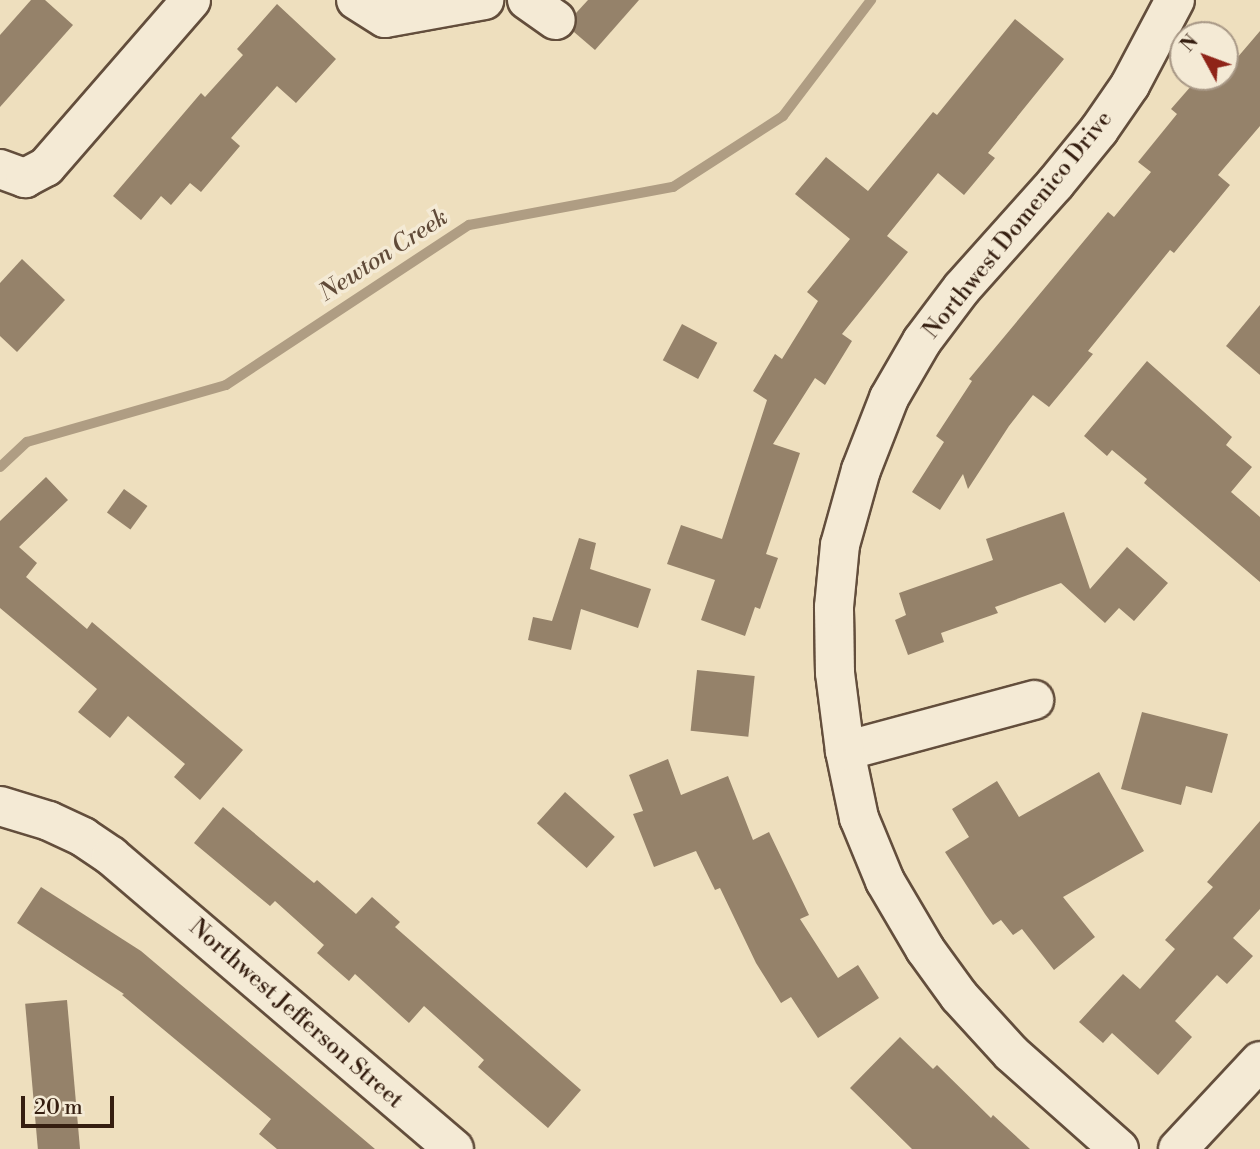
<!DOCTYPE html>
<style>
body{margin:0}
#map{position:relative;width:1260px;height:1149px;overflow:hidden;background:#eedfbe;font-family:"Libre Bodoni",serif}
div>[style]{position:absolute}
.stream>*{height:10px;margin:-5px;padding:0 5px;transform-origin:5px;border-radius:5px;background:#af9d83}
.building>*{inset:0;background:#95826a;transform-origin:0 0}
.roads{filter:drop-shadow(2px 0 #634e3c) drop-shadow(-2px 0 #634e3c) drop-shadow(0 2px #634e3c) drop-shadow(0 -2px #634e3c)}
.minor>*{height:38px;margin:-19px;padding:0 19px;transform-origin:19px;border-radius:19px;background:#f4ead5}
span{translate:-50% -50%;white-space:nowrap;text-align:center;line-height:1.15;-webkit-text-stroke:7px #f4ead5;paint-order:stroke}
.street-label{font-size:23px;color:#351e10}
.water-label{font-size:24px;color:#604a38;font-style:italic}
.north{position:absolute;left:1169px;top:21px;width:70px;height:70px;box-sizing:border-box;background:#f4ead5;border:2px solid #a89886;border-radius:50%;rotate:311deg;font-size:19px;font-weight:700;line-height:28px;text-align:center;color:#351e10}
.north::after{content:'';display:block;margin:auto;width:24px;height:32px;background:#8f2418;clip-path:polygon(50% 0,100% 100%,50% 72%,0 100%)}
.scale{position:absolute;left:21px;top:1096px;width:93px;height:32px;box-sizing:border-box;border:4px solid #351e10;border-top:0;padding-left:9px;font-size:21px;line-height:24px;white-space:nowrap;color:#351e10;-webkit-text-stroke:5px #f4ead5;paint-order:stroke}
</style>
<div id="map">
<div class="stream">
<div style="left:0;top:467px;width:37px;rotate:-43deg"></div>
<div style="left:27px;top:442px;width:207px;rotate:-16deg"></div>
<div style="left:226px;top:385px;width:291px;rotate:-33.4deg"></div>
<div style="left:469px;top:225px;width:208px;rotate:-10.6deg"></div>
<div style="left:673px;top:187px;width:131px;rotate:-32.8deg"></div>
<div style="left:783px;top:116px;width:146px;rotate:-52.8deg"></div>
</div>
<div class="building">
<div style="clip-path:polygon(31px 0,45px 0,73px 25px,0 107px,0 35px)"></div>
<div style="clip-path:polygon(588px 0,639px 0,595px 50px,574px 32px,576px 13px)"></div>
<div style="clip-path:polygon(277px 4px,336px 59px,296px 103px,277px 86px,231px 138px,240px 146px,201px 192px,190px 183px,171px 205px,161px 196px,141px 220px,113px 196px,201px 93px,205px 97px,243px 55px,237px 49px)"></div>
<div style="clip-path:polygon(1015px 19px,1064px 59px,988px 153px,995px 158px,964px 195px,938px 173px,887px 236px,908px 252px,842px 334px,852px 341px,825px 385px,815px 378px,773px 444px,800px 453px,766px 554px,778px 558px,760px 609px,755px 607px,745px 636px,701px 620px,715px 580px,667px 564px,681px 525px,722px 539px,767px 400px,753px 391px,775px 354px,782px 359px,818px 301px,807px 292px,850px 239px,795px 194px,826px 157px,868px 191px,933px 112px,937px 115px)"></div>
<div style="clip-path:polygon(1260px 31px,1260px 126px,1218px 175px,1230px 185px,1174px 253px,1170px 250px,1088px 351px,1093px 354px,1049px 407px,1033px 395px,1009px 426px,968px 489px,963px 474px,940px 510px,912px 492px,944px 442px,936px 436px,972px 381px,969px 379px,1108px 212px,1114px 217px,1151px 172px,1138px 162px,1177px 114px,1171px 109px,1199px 77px,1225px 77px,1225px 72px)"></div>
<div style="clip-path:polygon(22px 259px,65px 300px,17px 352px,0 336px,0 283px)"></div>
<div style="clip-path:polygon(1260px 305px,1260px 375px,1226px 346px)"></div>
<div style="left:682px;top:324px;width:40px;height:41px;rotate:28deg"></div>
<div style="clip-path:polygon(1147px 361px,1232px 437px,1226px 445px,1252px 467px,1231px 492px,1260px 517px,1260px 582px,1144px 483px,1147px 479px,1112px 450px,1107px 456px,1084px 436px)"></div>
<div style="clip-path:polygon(46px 477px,68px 500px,19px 547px,37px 563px,26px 577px,87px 629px,92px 622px,243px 750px,200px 800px,174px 777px,185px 764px,128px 716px,110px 738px,78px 712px,97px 689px,0 608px,0 521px)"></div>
<div style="left:124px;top:489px;width:29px;height:29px;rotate:36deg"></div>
<div style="clip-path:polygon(1064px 512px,1090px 589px,1127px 547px,1168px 583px,1134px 621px,1119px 608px,1105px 623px,1061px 583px,995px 607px,998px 613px,941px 633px,944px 642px,908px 655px,895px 620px,906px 615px,899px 593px,993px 560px,986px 539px)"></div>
<div style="clip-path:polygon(579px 538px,596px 543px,590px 569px,651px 589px,638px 628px,581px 609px,571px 650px,528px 640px,533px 617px,552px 621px)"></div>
<div style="left:697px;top:670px;width:58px;height:61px;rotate:6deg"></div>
<div style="clip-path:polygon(1142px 712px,1228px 734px,1212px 793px,1186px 786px,1181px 805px,1121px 789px)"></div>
<div style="clip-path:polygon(668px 759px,681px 795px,728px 776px,753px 840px,769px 832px,809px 915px,800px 919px,838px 978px,858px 965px,879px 998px,818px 1038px,791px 997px,781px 1003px,756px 963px,720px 888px,715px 890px,696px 851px,654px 867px,633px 814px,643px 811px,629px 775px)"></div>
<div style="clip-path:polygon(1099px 772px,1144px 851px,1063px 897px,1095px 937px,1054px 970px,1022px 929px,1013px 935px,1001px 920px,993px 925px,985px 914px,945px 852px,969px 837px,952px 809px,997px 781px,1019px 817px)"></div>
<div style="left:565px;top:792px;width:67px;height:42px;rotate:42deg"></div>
<div style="clip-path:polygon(223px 807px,314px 883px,317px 880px,356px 914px,372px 897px,400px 922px,395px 927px,581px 1090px,548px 1128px,478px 1067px,484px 1060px,424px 1006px,409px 1023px,355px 974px,349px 981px,317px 953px,324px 945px,275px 901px,270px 906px,194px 843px)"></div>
<div style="clip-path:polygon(1260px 821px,1260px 909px,1233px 938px,1253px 956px,1227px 984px,1217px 975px,1175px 1021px,1192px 1037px,1158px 1075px,1112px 1033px,1103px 1043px,1079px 1022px,1123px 974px,1140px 989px,1175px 949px,1165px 940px,1213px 887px,1207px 882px)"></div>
<div style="clip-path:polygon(41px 887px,141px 951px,375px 1149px,277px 1149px,259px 1134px,271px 1119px,122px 995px,124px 994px,17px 923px)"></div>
<div style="left:67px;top:1000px;width:150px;height:42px;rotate:85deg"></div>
<div style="clip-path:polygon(900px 1037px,933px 1069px,937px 1065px,991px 1118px,993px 1115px,1030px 1149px,912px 1149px,850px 1088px)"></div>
</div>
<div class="roads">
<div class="minor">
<div style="left:356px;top:0;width:34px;rotate:32deg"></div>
<div style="left:385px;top:18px;width:101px;rotate:-10.3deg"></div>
<div style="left:527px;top:0;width:35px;rotate:35deg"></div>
<div style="left:0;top:169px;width:27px;rotate:20deg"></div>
<div style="left:25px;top:178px;width:24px;rotate:-28deg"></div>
<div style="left:46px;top:167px;width:221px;rotate:-49deg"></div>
<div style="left:845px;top:751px;width:196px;rotate:-15.1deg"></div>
<div style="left:0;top:806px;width:51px;rotate:17deg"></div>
<div style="left:49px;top:821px;width:38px;rotate:25deg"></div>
<div style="left:83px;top:837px;width:34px;rotate:34deg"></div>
<div style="left:111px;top:856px;width:451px;rotate:40.5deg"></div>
<div style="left:1119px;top:1149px;width:144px;rotate:-138.4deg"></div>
<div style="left:1011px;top:1053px;width:77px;rotate:-132.4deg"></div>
<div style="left:959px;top:996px;width:58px;rotate:-125.9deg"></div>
<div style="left:925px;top:949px;width:79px;rotate:-120.5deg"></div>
<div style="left:885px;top:881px;width:68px;rotate:-112.4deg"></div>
<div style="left:859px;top:818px;width:68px;rotate:-101.8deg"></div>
<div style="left:845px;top:751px;width:79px;rotate:-97.3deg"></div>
<div style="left:835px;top:673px;width:66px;rotate:-90.9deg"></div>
<div style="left:834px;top:607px;width:62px;rotate:-84.5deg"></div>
<div style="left:840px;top:545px;width:78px;rotate:-74.4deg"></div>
<div style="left:861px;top:470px;width:77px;rotate:-68.7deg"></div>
<div style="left:889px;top:398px;width:66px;rotate:-59.9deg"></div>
<div style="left:922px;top:341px;width:66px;rotate:-53deg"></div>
<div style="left:962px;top:288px;width:140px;rotate:-48.2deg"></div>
<div style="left:1055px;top:184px;width:70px;rotate:-50.8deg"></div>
<div style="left:1099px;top:130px;width:55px;rotate:-55.4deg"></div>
<div style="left:1130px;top:85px;width:96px;rotate:-62.1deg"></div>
<div style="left:1178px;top:1149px;width:120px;rotate:-47deg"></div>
</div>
</div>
<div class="street-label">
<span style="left:1018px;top:225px;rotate:-51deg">Northwest Domenico Drive</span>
<span style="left:296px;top:1014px;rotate:41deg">Northwest Jefferson Street</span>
</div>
<div class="water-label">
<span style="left:384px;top:256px;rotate:-33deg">Newton Creek</span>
</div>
<div class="north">N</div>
<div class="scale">20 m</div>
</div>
